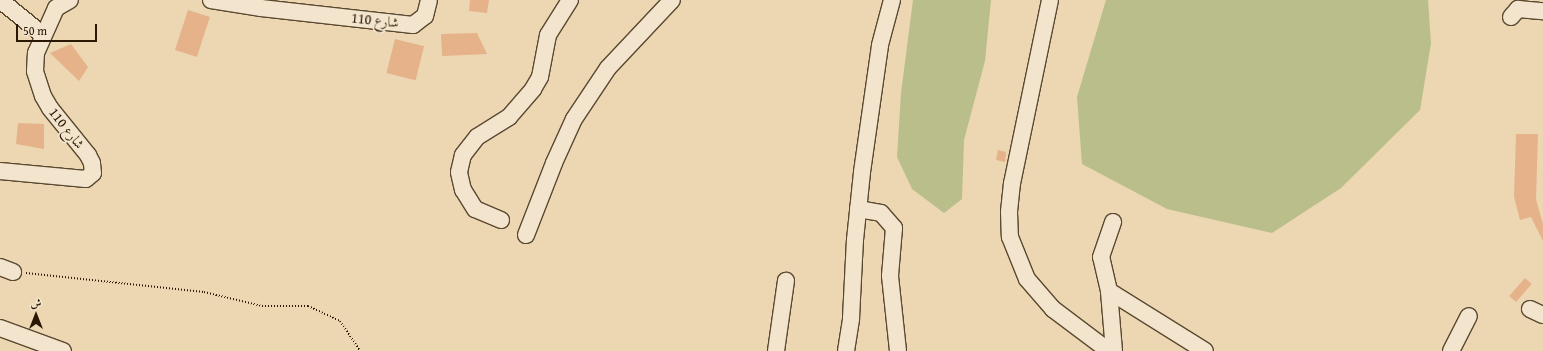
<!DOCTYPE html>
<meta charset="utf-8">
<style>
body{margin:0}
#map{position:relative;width:1543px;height:351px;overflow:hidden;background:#ecd7b2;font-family:"Gentium Book Plus",Amiri,serif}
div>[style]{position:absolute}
.green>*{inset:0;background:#b9be8b}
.building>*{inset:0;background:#e6b28a;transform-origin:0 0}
.path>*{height:2px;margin-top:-1px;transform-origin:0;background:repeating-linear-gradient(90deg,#2a1805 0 1px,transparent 0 3px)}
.roads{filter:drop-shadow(1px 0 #5a4830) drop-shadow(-1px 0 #5a4830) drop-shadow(0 1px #5a4830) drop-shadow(0 -1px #5a4830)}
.minor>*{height:16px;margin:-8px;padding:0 8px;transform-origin:8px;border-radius:8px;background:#f3e5cd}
span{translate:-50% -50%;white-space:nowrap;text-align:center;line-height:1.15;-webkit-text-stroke:3.5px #f3e5cd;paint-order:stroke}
.street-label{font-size:14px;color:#2a1805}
.north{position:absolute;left:16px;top:295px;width:40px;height:40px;-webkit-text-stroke:3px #f3e5cd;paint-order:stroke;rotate:0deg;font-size:11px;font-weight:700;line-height:16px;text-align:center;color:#2a1805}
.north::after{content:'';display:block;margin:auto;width:14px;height:18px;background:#2a1805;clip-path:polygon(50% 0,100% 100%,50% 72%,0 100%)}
.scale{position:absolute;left:16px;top:24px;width:81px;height:18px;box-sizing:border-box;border:2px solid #2a1805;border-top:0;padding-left:5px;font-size:12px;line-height:14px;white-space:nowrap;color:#2a1805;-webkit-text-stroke:3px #f3e5cd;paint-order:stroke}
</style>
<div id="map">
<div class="green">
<div style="clip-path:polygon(913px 0,991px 0,985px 61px,964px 140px,962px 199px,944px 213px,912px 189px,897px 157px,901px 93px)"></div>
<div style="clip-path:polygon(1106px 0,1428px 0,1431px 43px,1420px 110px,1341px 188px,1272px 233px,1167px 209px,1082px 164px,1077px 97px)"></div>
</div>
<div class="building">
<div style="clip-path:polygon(470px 0,489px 0,487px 13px,469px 11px)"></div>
<div style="left:188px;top:10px;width:23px;height:42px;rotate:18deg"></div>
<div style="clip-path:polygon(477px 33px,487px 54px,442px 56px,441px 34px)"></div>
<div style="left:395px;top:39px;width:30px;height:35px;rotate:14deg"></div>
<div style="clip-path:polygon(71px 44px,88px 67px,79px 81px,50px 53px)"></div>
<div style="clip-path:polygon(18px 123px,44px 124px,44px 149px,16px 144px)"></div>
<div style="clip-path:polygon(1516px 134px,1538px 134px,1536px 199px,1543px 224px,1543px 241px,1531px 217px,1520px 220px,1514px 197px)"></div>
<div style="clip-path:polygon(998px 150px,1006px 152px,1005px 162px,996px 160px)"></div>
<div style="left:1525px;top:278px;width:9px;height:24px;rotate:41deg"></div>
</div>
<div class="path">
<div style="left:26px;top:273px;width:179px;rotate:6.1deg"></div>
<div style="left:204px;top:292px;width:60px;rotate:13.6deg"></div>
<div style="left:262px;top:306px;width:46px"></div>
<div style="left:308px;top:306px;width:35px;rotate:25deg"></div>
<div style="left:340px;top:321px;width:36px;rotate:56deg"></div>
</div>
<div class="roads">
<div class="minor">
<div style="left:0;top:0;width:55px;rotate:39.1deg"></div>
<div style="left:211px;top:0;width:51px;rotate:9.1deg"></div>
<div style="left:261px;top:8px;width:153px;rotate:6.4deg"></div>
<div style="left:413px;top:25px;width:15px;rotate:-37deg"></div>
<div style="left:425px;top:16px;width:16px;rotate:-76deg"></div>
<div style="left:1050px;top:0;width:187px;rotate:101.7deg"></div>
<div style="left:1012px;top:183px;width:29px;rotate:96deg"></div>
<div style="left:1009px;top:212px;width:25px;rotate:88deg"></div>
<div style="left:1010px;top:237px;width:45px;rotate:68deg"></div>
<div style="left:1027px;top:279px;width:40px;rotate:49deg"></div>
<div style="left:1053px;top:309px;width:70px;rotate:36.9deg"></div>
<div style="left:1511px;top:17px;width:11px;rotate:-49deg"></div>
<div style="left:1518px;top:9px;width:25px;rotate:5deg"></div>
<div style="left:0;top:171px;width:86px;rotate:5.3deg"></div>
<div style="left:86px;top:179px;width:9px;rotate:-41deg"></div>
<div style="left:93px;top:173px;width:10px;rotate:-96deg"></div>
<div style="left:92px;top:163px;width:9px;rotate:-117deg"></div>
<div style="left:88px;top:155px;width:60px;rotate:-129deg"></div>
<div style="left:50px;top:108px;width:14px;rotate:-120deg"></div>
<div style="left:43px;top:96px;width:26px;rotate:-108deg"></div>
<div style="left:35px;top:71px;width:18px;rotate:-87deg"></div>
<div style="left:36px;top:53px;width:49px;rotate:-66deg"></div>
<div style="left:56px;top:8px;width:16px;rotate:-30deg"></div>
<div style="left:858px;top:209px;width:23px;rotate:10deg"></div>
<div style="left:881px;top:213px;width:20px;rotate:49deg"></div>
<div style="left:894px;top:228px;width:48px;rotate:94.8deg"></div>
<div style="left:890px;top:276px;width:75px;rotate:83.9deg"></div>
<div style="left:501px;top:220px;width:28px;rotate:-157deg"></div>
<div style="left:475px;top:209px;width:22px;rotate:-122deg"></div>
<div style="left:463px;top:190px;width:18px;rotate:-103deg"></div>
<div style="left:459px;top:172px;width:17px;rotate:-77deg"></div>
<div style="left:463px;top:155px;width:23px;rotate:-52deg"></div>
<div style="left:477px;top:137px;width:38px;rotate:-32deg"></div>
<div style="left:509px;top:117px;width:37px;rotate:-49deg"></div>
<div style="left:533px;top:89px;width:14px;rotate:-60deg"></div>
<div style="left:540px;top:77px;width:43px;rotate:-79.2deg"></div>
<div style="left:548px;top:35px;width:41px;rotate:-57.8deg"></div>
<div style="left:526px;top:235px;width:77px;rotate:-68.7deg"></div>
<div style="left:554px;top:163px;width:48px;rotate:-65.6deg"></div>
<div style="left:574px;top:119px;width:61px;rotate:-56.3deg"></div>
<div style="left:608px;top:68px;width:93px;rotate:-46.7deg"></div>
<div style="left:0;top:267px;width:14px;rotate:21deg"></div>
<div style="left:1109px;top:291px;width:35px;rotate:-103deg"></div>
<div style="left:1101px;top:257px;width:37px;rotate:-71deg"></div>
<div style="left:1530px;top:309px;width:14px;rotate:25deg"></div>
<div style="left:0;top:328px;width:67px;rotate:20.1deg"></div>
<div style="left:776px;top:351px;width:71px;rotate:-81.9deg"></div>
<div style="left:846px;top:351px;width:33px;rotate:-81deg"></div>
<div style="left:851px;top:318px;width:78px;rotate:-87.1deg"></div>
<div style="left:855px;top:240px;width:68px;rotate:-84.1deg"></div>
<div style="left:862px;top:172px;width:128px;rotate:-81.9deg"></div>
<div style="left:880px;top:45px;width:47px;rotate:-75.1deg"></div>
<div style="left:1114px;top:351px;width:60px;rotate:-94.8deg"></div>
<div style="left:1109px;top:291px;width:113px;rotate:32deg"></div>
<div style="left:1451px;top:351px;width:39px;rotate:-63deg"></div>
</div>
</div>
<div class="street-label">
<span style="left:375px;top:20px;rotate:6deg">شارع 110</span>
<span style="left:67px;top:128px;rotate:52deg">شارع 110</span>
</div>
<div class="north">ش</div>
<div class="scale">50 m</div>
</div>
